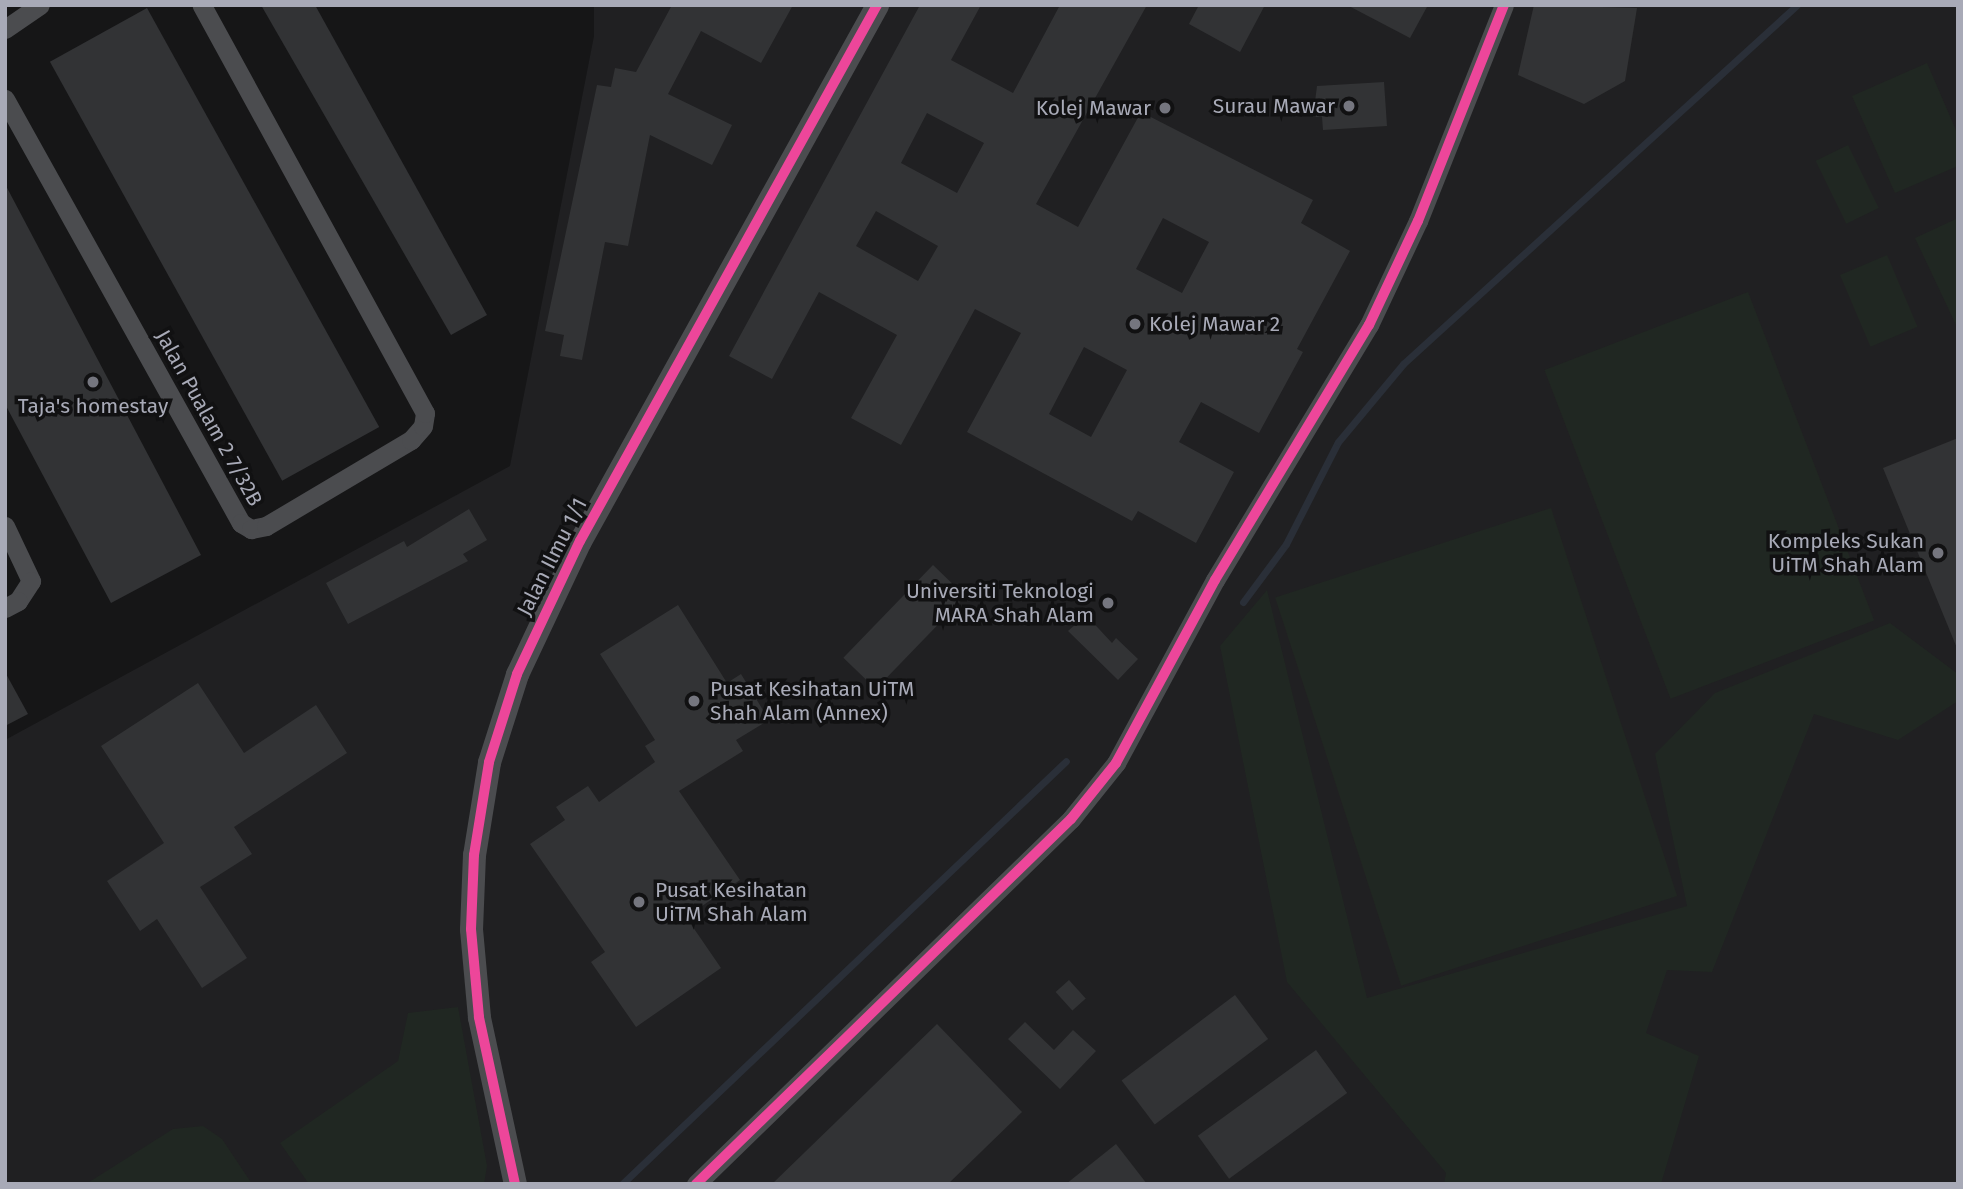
<!DOCTYPE html>
<style>
body{margin:0}
#map{position:relative;width:1963px;height:1189px;overflow:hidden;background:#161617;font-family:"Fira Sans",sans-serif}
div>[style]{position:absolute}
.built>*{inset:0;background:#202022}
.green>*{inset:0;background:#202722;transform-origin:0 0}
.stream>*{height:7px;margin:-3.5px;padding:0 3.5px;transform-origin:3.5px;border-radius:3.5px;background:#2a2f38}
.building>*{inset:0;background:#323335;transform-origin:0 0}
.minor>*{height:19px;margin:-9.5px;padding:0 9.5px;transform-origin:9.5px;border-radius:9.5px;background:#4b4c4f}
.tertiary>*{height:23px;margin:-11.5px;padding:0 11.5px;transform-origin:11.5px;border-radius:11.5px;background:#4b4c4f}
.cycleway>*{height:10px;margin:-5px;padding:0 5px;transform-origin:5px;border-radius:5px;background:#ed469a}
.dots>*{width:19px;height:19px;translate:-50% -50%;box-sizing:border-box;border:4px solid #111112;border-radius:50%}
span{translate:-50% -50%;white-space:nowrap;text-align:center;line-height:1.15;-webkit-text-stroke:7px #111112;paint-order:stroke}
.poi-label{font-size:21px;color:#a8aab7}
.right{translate:-100% -50%;text-align:right}
.left{translate:0 -50%;text-align:left}
.street-label{font-size:21px;color:#a8aab7}
.frame{position:absolute;inset:0;border:7px solid #a8aab7;pointer-events:none}
</style>
<div id="map">
<div class="built">
<div style="clip-path:polygon(594px 5px,1958px 5px,1958px 1184px,5px 1184px,5px 740px,510px 466px,594px 36px)"></div>
</div>
<div class="green">
<div style="clip-path:polygon(1927px 63px,1958px 135px,1958px 166px,1895px 193px,1852px 96px)"></div>
<div style="left:1848px;top:145px;width:70px;height:36px;rotate:64deg"></div>
<div style="clip-path:polygon(1958px 218px,1958px 329px,1915px 238px)"></div>
<div style="left:1887px;top:255px;width:78px;height:51px;rotate:67deg"></div>
<div style="left:1748px;top:292px;width:352px;height:218px;rotate:69deg"></div>
<div style="left:1551px;top:508px;width:408px;height:290px;rotate:72deg"></div>
<div style="clip-path:polygon(1267px 590px,1367px 998px,1687px 906px,1655px 754px,1715px 693px,1890px 623px,1958px 674px,1958px 701px,1898px 740px,1814px 714px,1712px 972px,1667px 970px,1646px 1033px,1699px 1056px,1661px 1184px,1444px 1184px,1446px 1173px,1287px 982px,1220px 646px)"></div>
<div style="clip-path:polygon(458px 1007px,487px 1166px,484px 1184px,309px 1184px,280px 1143px,398px 1061px,408px 1013px)"></div>
<div style="clip-path:polygon(203px 1126px,222px 1139px,252px 1184px,86px 1184px,173px 1129px)"></div>
</div>
<div class="stream">
<div style="left:1243px;top:602px;width:72px;rotate:-53.4deg"></div>
<div style="left:1286px;top:544px;width:114px;rotate:-63deg"></div>
<div style="left:1338px;top:442px;width:102px;rotate:-50.2deg"></div>
<div style="left:1403px;top:364px;width:533px;rotate:-42.34deg"></div>
<div style="left:622px;top:1184px;width:613px;rotate:-43.61deg"></div>
</div>
<div class="building">
<div style="clip-path:polygon(261px 5px,315px 5px,487px 315px,451px 335px)"></div>
<div style="clip-path:polygon(672px 5px,793px 5px,761px 63px,701px 31px,668px 94px,732px 125px,712px 165px,650px 135px,628px 246px,605px 242px,582px 360px,560px 356px,564px 335px,545px 331px,597px 85px,611px 87px,615px 68px,636px 72px)"></div>
<div style="clip-path:polygon(evenodd,920px 5px,981px 5px,951px 60px,1013px 93px,1060px 5px,1147px 5px,1036px 204px,1078px 227px,1141px 112px,1313px 200px,1301px 223px,1350px 251px,1297px 349px,1303px 352px,1259px 433px,1201px 402px,1179px 442px,1234px 472px,1196px 543px,1138px 511px,1132px 521px,967px 432px,1021px 333px,975px 309px,901px 445px,851px 418px,897px 335px,819px 292px,772px 379px,729px 356px,920px 5px,927px 113px,984px 143px,957px 193px,901px 163px,927px 113px,920px 5px,876px 211px,938px 246px,918px 281px,856px 246px,876px 211px,920px 5px,1163px 218px,1209px 242px,1182px 293px,1136px 269px,1163px 218px,920px 5px,1084px 347px,1127px 370px,1091px 437px,1049px 414px,1084px 347px)"></div>
<div style="clip-path:polygon(1199px 5px,1265px 5px,1240px 52px,1189px 24px)"></div>
<div style="clip-path:polygon(1347px 5px,1428px 5px,1410px 38px)"></div>
<div style="clip-path:polygon(1534px 5px,1637px 8px,1625px 81px,1584px 104px,1518px 75px)"></div>
<div style="left:147px;top:8px;width:479px;height:111px;rotate:61deg"></div>
<div style="clip-path:polygon(1384px 82px,1387px 126px,1323px 130px,1322px 117px,1313px 117px,1317px 86px)"></div>
<div style="clip-path:polygon(5px 184px,201px 555px,111px 603px,5px 404px)"></div>
<div style="clip-path:polygon(1958px 438px,1958px 648px,1957px 648px,1883px 468px)"></div>
<div style="clip-path:polygon(469px 509px,487px 540px,463px 554px,468px 561px,348px 624px,326px 583px,404px 541px,407px 547px)"></div>
<div style="left:933px;top:565px;width:45px;height:129px;rotate:44deg"></div>
<div style="clip-path:polygon(678px 605px,727px 683px,741px 674px,769px 720px,736px 740px,743px 751px,679px 791px,740px 880px,686px 917px,721px 968px,636px 1027px,591px 962px,605px 952px,530px 844px,565px 820px,556px 807px,588px 786px,599px 802px,655px 762px,645px 746px,655px 740px,600px 654px)"></div>
<div style="clip-path:polygon(1086px 615px,1112px 643px,1116px 638px,1138px 659px,1118px 680px,1068px 631px)"></div>
<div style="clip-path:polygon(5px 672px,28px 714px,5px 726px)"></div>
<div style="clip-path:polygon(198px 683px,244px 753px,316px 705px,347px 753px,234px 827px,252px 854px,200px 887px,247px 958px,202px 988px,157px 919px,140px 931px,107px 881px,164px 843px,101px 746px)"></div>
<div style="left:1069px;top:980px;width:25px;height:18px;rotate:48deg"></div>
<div style="left:1235px;top:995px;width:55px;height:142px;rotate:53deg"></div>
<div style="clip-path:polygon(1025px 1022px,1054px 1050px,1073px 1030px,1096px 1051px,1060px 1089px,1008px 1039px)"></div>
<div style="clip-path:polygon(937px 1024px,1022px 1112px,948px 1184px,772px 1184px)"></div>
<div style="left:1316px;top:1050px;width:53px;height:146px;rotate:54deg"></div>
<div style="clip-path:polygon(1116px 1144px,1147px 1184px,1066px 1184px)"></div>
</div>
<div class="minor">
<div style="left:5px;top:29px;width:42px;rotate:-34.4deg"></div>
<div style="left:5px;top:99px;width:485px;rotate:60.9deg"></div>
<div style="left:241px;top:523px;width:12px;rotate:31deg"></div>
<div style="left:251px;top:529px;width:15px;rotate:-11deg"></div>
<div style="left:266px;top:526px;width:169px;rotate:-30.7deg"></div>
<div style="left:411px;top:440px;width:18px;rotate:-49deg"></div>
<div style="left:423px;top:426px;width:13px;rotate:-81deg"></div>
<div style="left:425px;top:413px;width:465px;rotate:-118.7deg"></div>
<div style="left:5px;top:526px;width:61px;rotate:64.7deg"></div>
<div style="left:31px;top:581px;width:24px;rotate:123deg"></div>
<div style="left:18px;top:601px;width:15px;rotate:152deg"></div>
<div style="left:696px;top:1184px;width:523px;rotate:-44.23deg"></div>
<div style="left:1071px;top:819px;width:72px;rotate:-51.2deg"></div>
<div style="left:1116px;top:763px;width:208px;rotate:-61.6deg"></div>
<div style="left:1215px;top:580px;width:298px;rotate:-58.9deg"></div>
<div style="left:1369px;top:325px;width:115px;rotate:-64.8deg"></div>
<div style="left:1418px;top:221px;width:232px;rotate:-68.3deg"></div>
</div>
<div class="tertiary">
<div style="left:515px;top:1184px;width:171px;rotate:-102.2deg"></div>
<div style="left:479px;top:1017px;width:88px;rotate:-95.2deg"></div>
<div style="left:471px;top:929px;width:74px;rotate:-87.7deg"></div>
<div style="left:474px;top:855px;width:94px;rotate:-80.8deg"></div>
<div style="left:489px;top:762px;width:92px;rotate:-72.3deg"></div>
<div style="left:517px;top:674px;width:147px;rotate:-64.7deg"></div>
<div style="left:580px;top:541px;width:613px;rotate:-61.01deg"></div>
</div>
<div class="cycleway">
<div style="left:515px;top:1184px;width:171px;rotate:-102.2deg"></div>
<div style="left:479px;top:1017px;width:88px;rotate:-95.2deg"></div>
<div style="left:471px;top:929px;width:74px;rotate:-87.7deg"></div>
<div style="left:474px;top:855px;width:94px;rotate:-80.8deg"></div>
<div style="left:489px;top:762px;width:92px;rotate:-72.3deg"></div>
<div style="left:517px;top:674px;width:147px;rotate:-64.7deg"></div>
<div style="left:580px;top:541px;width:613px;rotate:-61.01deg"></div>
<div style="left:696px;top:1184px;width:523px;rotate:-44.23deg"></div>
<div style="left:1071px;top:819px;width:72px;rotate:-51.2deg"></div>
<div style="left:1116px;top:763px;width:208px;rotate:-61.6deg"></div>
<div style="left:1215px;top:580px;width:298px;rotate:-58.9deg"></div>
<div style="left:1369px;top:325px;width:115px;rotate:-64.8deg"></div>
<div style="left:1418px;top:221px;width:232px;rotate:-68.3deg"></div>
</div>
<div class="dots">
<div style="left:1349px;top:106px;background:#75767f"></div>
<div style="left:1165px;top:108px;background:#75767f"></div>
<div style="left:1135px;top:324px;background:#75767f"></div>
<div style="left:93px;top:382px;background:#75767f"></div>
<div style="left:1938px;top:553px;background:#75767f"></div>
<div style="left:1108px;top:603px;background:#75767f"></div>
<div style="left:694px;top:701px;background:#75767f"></div>
<div style="left:639px;top:902px;background:#75767f"></div>
</div>
<div class="poi-label">
<span class="right" style="left:1335px;top:106px">Surau Mawar</span>
<span class="right" style="left:1151px;top:108px">Kolej Mawar</span>
<span class="left" style="left:1149px;top:324px">Kolej Mawar 2</span>
<span style="left:93px;top:406px">Taja's homestay</span>
<span class="right" style="left:1924px;top:553px">Kompleks Sukan<br>UiTM Shah Alam</span>
<span class="right" style="left:1094px;top:603px">Universiti Teknologi<br>MARA Shah Alam</span>
<span class="left" style="left:710px;top:701px">Pusat Kesihatan UiTM<br>Shah Alam (Annex)</span>
<span class="left" style="left:655px;top:902px">Pusat Kesihatan<br>UiTM Shah Alam</span>
</div>
<div class="street-label">
<span style="left:209px;top:418px;rotate:61deg">Jalan Pualam 2 7/32B</span>
<span style="left:552px;top:557px;rotate:-63deg">Jalan Ilmu 1/1</span>
</div>
<div class="frame"></div>
</div>
